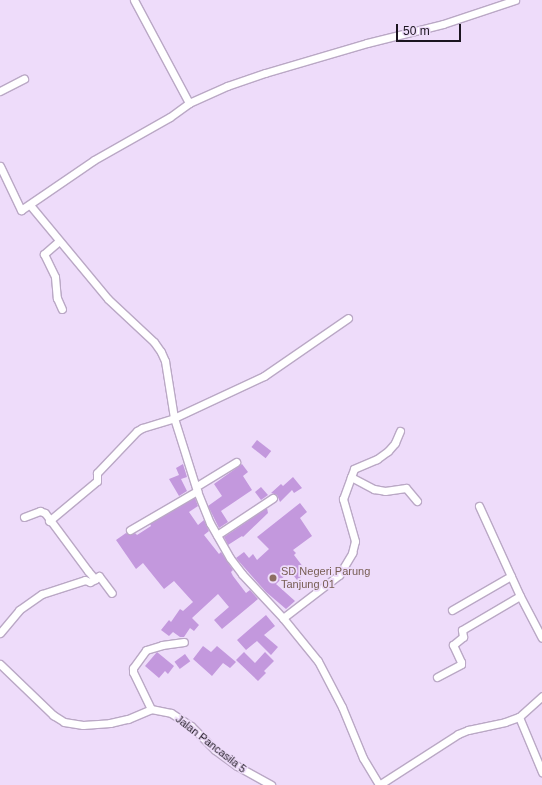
<!DOCTYPE html>
<style>
body{margin:0}
#map{position:relative;width:542px;height:785px;overflow:hidden;background:#eedcfa;font-family:Helvetica,sans-serif}
div>[style]{position:absolute}
.building>*{inset:0;background:#c398dd;transform-origin:0 0}
.roads{filter:drop-shadow(1px 0 #baa8c5) drop-shadow(-1px 0 #baa8c5) drop-shadow(0 1px #baa8c5) drop-shadow(0 -1px #baa8c5)}
.street>*{height:7px;margin:-3.5px;padding:0 3.5px;transform-origin:3.5px;border-radius:3.5px;background:#fff}
.dots>*{width:11px;height:11px;translate:-50% -50%;box-sizing:border-box;border:2px solid #eedcfa;border-radius:50%}
span{translate:-50% -50%;white-space:nowrap;text-align:center;line-height:1.15;-webkit-text-stroke:3.5px #eedcfa;paint-order:stroke}
.education-label{font-size:11px;color:#785e54}
.left{translate:0 -50%;text-align:left}
.street-label{font-size:11px;color:#1b151f}
.scale{position:absolute;left:396px;top:24px;width:65px;height:18px;box-sizing:border-box;border:2px solid #1b151f;border-top:0;padding-left:5px;font-size:12px;line-height:14px;white-space:nowrap;color:#1b151f;-webkit-text-stroke:3px #eedcfa;paint-order:stroke}
</style>
<div id="map">
<div class="building">
<div style="left:257px;top:440px;width:18px;height:9px;rotate:38deg"></div>
<div style="clip-path:polygon(183px 464px,187px 477px,181px 479px,187px 491px,179px 496px,169px 479px,179px 475px,176px 468px)"></div>
<div style="clip-path:polygon(242px 464px,248px 472px,243px 476px,252px 490px,221px 511px,228px 522px,219px 528px,208px 506px,222px 496px,214px 484px)"></div>
<div style="clip-path:polygon(293px 477px,302px 488px,294px 493px,292px 490px,280px 502px,277px 495px,271px 493px,281px 484px,283px 486px)"></div>
<div style="clip-path:polygon(261px 487px,268px 495px,261px 500px,255px 492px)"></div>
<div style="clip-path:polygon(195px 498px,198px 506px,189px 512px,198px 525px,204px 520px,209px 531px,204px 535px,219px 554px,221px 552px,233px 570px,231px 572px,233px 576px,246px 593px,250px 590px,258px 599px,222px 629px,214px 620px,229px 607px,218px 594px,192px 618px,199px 625px,194px 631px,190px 628px,184px 637px,180px 637px,173px 632px,169px 636px,161px 630px,169px 620px,171px 622px,180px 609px,183px 611px,193px 602px,174px 581px,164px 589px,143px 563px,136px 569px,116px 540px,126px 533px,130px 535px,135px 533px,137px 535px,151px 526px,150px 524px)"></div>
<div style="clip-path:polygon(300px 503px,307px 512px,300px 518px,312px 536px,293px 550px,296px 553px,294px 555px,307px 572px,297px 580px,290px 571px,276px 584px,295px 601px,286px 609px,266px 592px,236px 558px,244px 552px,249px 558px,253px 554px,257px 560px,269px 549px,257px 537px)"></div>
<div style="clip-path:polygon(267px 508px,268px 513px,243px 537px,242px 536px,228px 545px,224px 537px)"></div>
<div style="clip-path:polygon(266px 615px,275px 626px,264px 635px,278px 647px,271px 655px,257px 641px,246px 650px,237px 640px)"></div>
<div style="clip-path:polygon(203px 646px,211px 652px,217px 646px,236px 662px,230px 668px,223px 663px,212px 676px,193px 659px)"></div>
<div style="clip-path:polygon(157px 652px,174px 666px,168px 674px,165px 671px,159px 678px,145px 666px)"></div>
<div style="clip-path:polygon(244px 652px,255px 663px,265px 652px,274px 661px,264px 671px,266px 673px,258px 681px,236px 660px)"></div>
<div style="left:185px;top:654px;width:9px;height:13px;rotate:54deg"></div>
</div>
<div class="roads">
<div class="street">
<div style="left:134px;top:0;width:117px;rotate:61.9deg"></div>
<div style="left:189px;top:103px;width:42px;rotate:-24.1deg"></div>
<div style="left:227px;top:86px;width:40px;rotate:-18.9deg"></div>
<div style="left:265px;top:73px;width:106px;rotate:-16.4deg"></div>
<div style="left:367px;top:43px;width:78px;rotate:-14deg"></div>
<div style="left:443px;top:24px;width:76px;rotate:-18.4deg"></div>
<div style="left:0;top:91px;width:27px;rotate:-27deg"></div>
<div style="left:0;top:166px;width:49px;rotate:64.5deg"></div>
<div style="left:21px;top:210px;width:88px;rotate:-34.4deg"></div>
<div style="left:94px;top:160px;width:87px;rotate:-29.5deg"></div>
<div style="left:170px;top:117px;width:24px;rotate:-36deg"></div>
<div style="left:30px;top:205px;width:122px;rotate:50.3deg"></div>
<div style="left:108px;top:299px;width:63px;rotate:43.1deg"></div>
<div style="left:154px;top:342px;width:12px;rotate:55deg"></div>
<div style="left:161px;top:352px;width:10px;rotate:66deg"></div>
<div style="left:165px;top:361px;width:58px;rotate:81deg"></div>
<div style="left:174px;top:418px;width:77px;rotate:72.5deg"></div>
<div style="left:197px;top:491px;width:35px;rotate:68deg"></div>
<div style="left:210px;top:523px;width:40px;rotate:60.3deg"></div>
<div style="left:230px;top:558px;width:20px;rotate:53deg"></div>
<div style="left:242px;top:574px;width:60px;rotate:47deg"></div>
<div style="left:283px;top:618px;width:55px;rotate:50.9deg"></div>
<div style="left:318px;top:661px;width:52px;rotate:62.4deg"></div>
<div style="left:342px;top:707px;width:55px;rotate:67.6deg"></div>
<div style="left:363px;top:758px;width:31px;rotate:59deg"></div>
<div style="left:59px;top:241px;width:20px;rotate:139deg"></div>
<div style="left:44px;top:254px;width:25px;rotate:64deg"></div>
<div style="left:55px;top:277px;width:21px;rotate:85deg"></div>
<div style="left:57px;top:298px;width:12px;rotate:66deg"></div>
<div style="left:400px;top:431px;width:13px;rotate:113deg"></div>
<div style="left:395px;top:443px;width:11px;rotate:131deg"></div>
<div style="left:388px;top:451px;width:14px;rotate:144deg"></div>
<div style="left:377px;top:459px;width:25px;rotate:157deg"></div>
<div style="left:354px;top:469px;width:9px;rotate:111deg"></div>
<div style="left:351px;top:477px;width:26px;rotate:28deg"></div>
<div style="left:374px;top:489px;width:11px;rotate:10deg"></div>
<div style="left:385px;top:491px;width:21px;rotate:-8deg"></div>
<div style="left:406px;top:488px;width:17px;rotate:50deg"></div>
<div style="left:197px;top:486px;width:46px;rotate:-31.6deg"></div>
<div style="left:479px;top:506px;width:99px;rotate:65.5deg"></div>
<div style="left:520px;top:596px;width:47px;rotate:62.4deg"></div>
<div style="left:24px;top:517px;width:17px;rotate:-21deg"></div>
<div style="left:40px;top:511px;width:5px;rotate:22deg"></div>
<div style="left:45px;top:513px;width:72px;rotate:53.4deg"></div>
<div style="left:88px;top:571px;width:11px;rotate:49deg"></div>
<div style="left:95px;top:579px;width:5px;rotate:-37deg"></div>
<div style="left:99px;top:576px;width:21px;rotate:53deg"></div>
<div style="left:49px;top:521px;width:62px;rotate:-39.8deg"></div>
<div style="left:97px;top:481px;width:8px;rotate:-90deg"></div>
<div style="left:97px;top:473px;width:58px;rotate:-46.4deg"></div>
<div style="left:137px;top:431px;width:6px;rotate:-31deg"></div>
<div style="left:142px;top:428px;width:34px;rotate:-17deg"></div>
<div style="left:174px;top:418px;width:99px;rotate:-25deg"></div>
<div style="left:264px;top:376px;width:102px;rotate:-34.6deg"></div>
<div style="left:130px;top:530px;width:78px;rotate:-30.2deg"></div>
<div style="left:217px;top:535px;width:67px;rotate:-33.5deg"></div>
<div style="left:452px;top:610px;width:68px;rotate:-30deg"></div>
<div style="left:283px;top:618px;width:71px;rotate:-37.5deg"></div>
<div style="left:339px;top:575px;width:26px;rotate:-59deg"></div>
<div style="left:352px;top:553px;width:12px;rotate:-76deg"></div>
<div style="left:355px;top:541px;width:44px;rotate:-105.9deg"></div>
<div style="left:343px;top:499px;width:23px;rotate:-70deg"></div>
<div style="left:0;top:633px;width:30px;rotate:-50deg"></div>
<div style="left:19px;top:610px;width:28px;rotate:-35deg"></div>
<div style="left:42px;top:594px;width:45px;rotate:-18deg"></div>
<div style="left:85px;top:580px;width:5px;rotate:22deg"></div>
<div style="left:90px;top:582px;width:6px;rotate:-31deg"></div>
<div style="left:0;top:664px;width:74px;rotate:43.9deg"></div>
<div style="left:53px;top:715px;width:13px;rotate:32deg"></div>
<div style="left:64px;top:722px;width:19px;rotate:9deg"></div>
<div style="left:83px;top:725px;width:27px;rotate:-4deg"></div>
<div style="left:110px;top:723px;width:18px;rotate:-13deg"></div>
<div style="left:128px;top:719px;width:25px;rotate:-23deg"></div>
<div style="left:151px;top:709px;width:20px;rotate:11deg"></div>
<div style="left:171px;top:713px;width:24px;rotate:33deg"></div>
<div style="left:191px;top:726px;width:34px;rotate:45deg"></div>
<div style="left:215px;top:750px;width:27px;rotate:36deg"></div>
<div style="left:237px;top:766px;width:39px;rotate:29deg"></div>
<div style="left:437px;top:677px;width:27px;rotate:-28deg"></div>
<div style="left:461px;top:664px;width:2px;rotate:-90deg"></div>
<div style="left:461px;top:662px;width:19px;rotate:-115deg"></div>
<div style="left:453px;top:645px;width:13px;rotate:-39deg"></div>
<div style="left:463px;top:637px;width:7px;rotate:-98deg"></div>
<div style="left:462px;top:630px;width:67px;rotate:-30.4deg"></div>
<div style="left:151px;top:709px;width:41px;rotate:-115.9deg"></div>
<div style="left:133px;top:672px;width:4px;rotate:-90deg"></div>
<div style="left:133px;top:668px;width:22px;rotate:-54deg"></div>
<div style="left:146px;top:650px;width:17px;rotate:-17deg"></div>
<div style="left:162px;top:645px;width:22px;rotate:-8deg"></div>
<div style="left:519px;top:717px;width:60px;rotate:67.3deg"></div>
<div style="left:379px;top:785px;width:94px;rotate:-32.8deg"></div>
<div style="left:458px;top:734px;width:11px;rotate:-22deg"></div>
<div style="left:468px;top:730px;width:38px;rotate:-12deg"></div>
<div style="left:505px;top:722px;width:15px;rotate:-20deg"></div>
<div style="left:519px;top:717px;width:31px;rotate:-42deg"></div>
</div>
</div>
<div class="dots">
<div style="left:273px;top:578px;background:#8d6e63"></div>
</div>
<div class="education-label">
<span class="left" style="left:281px;top:578px">SD Negeri Parung<br>Tanjung 01</span>
</div>
<div class="street-label">
<span style="left:211px;top:744px;rotate:38deg">Jalan Pancasila 5</span>
</div>
<div class="scale">50 m</div>
</div>
